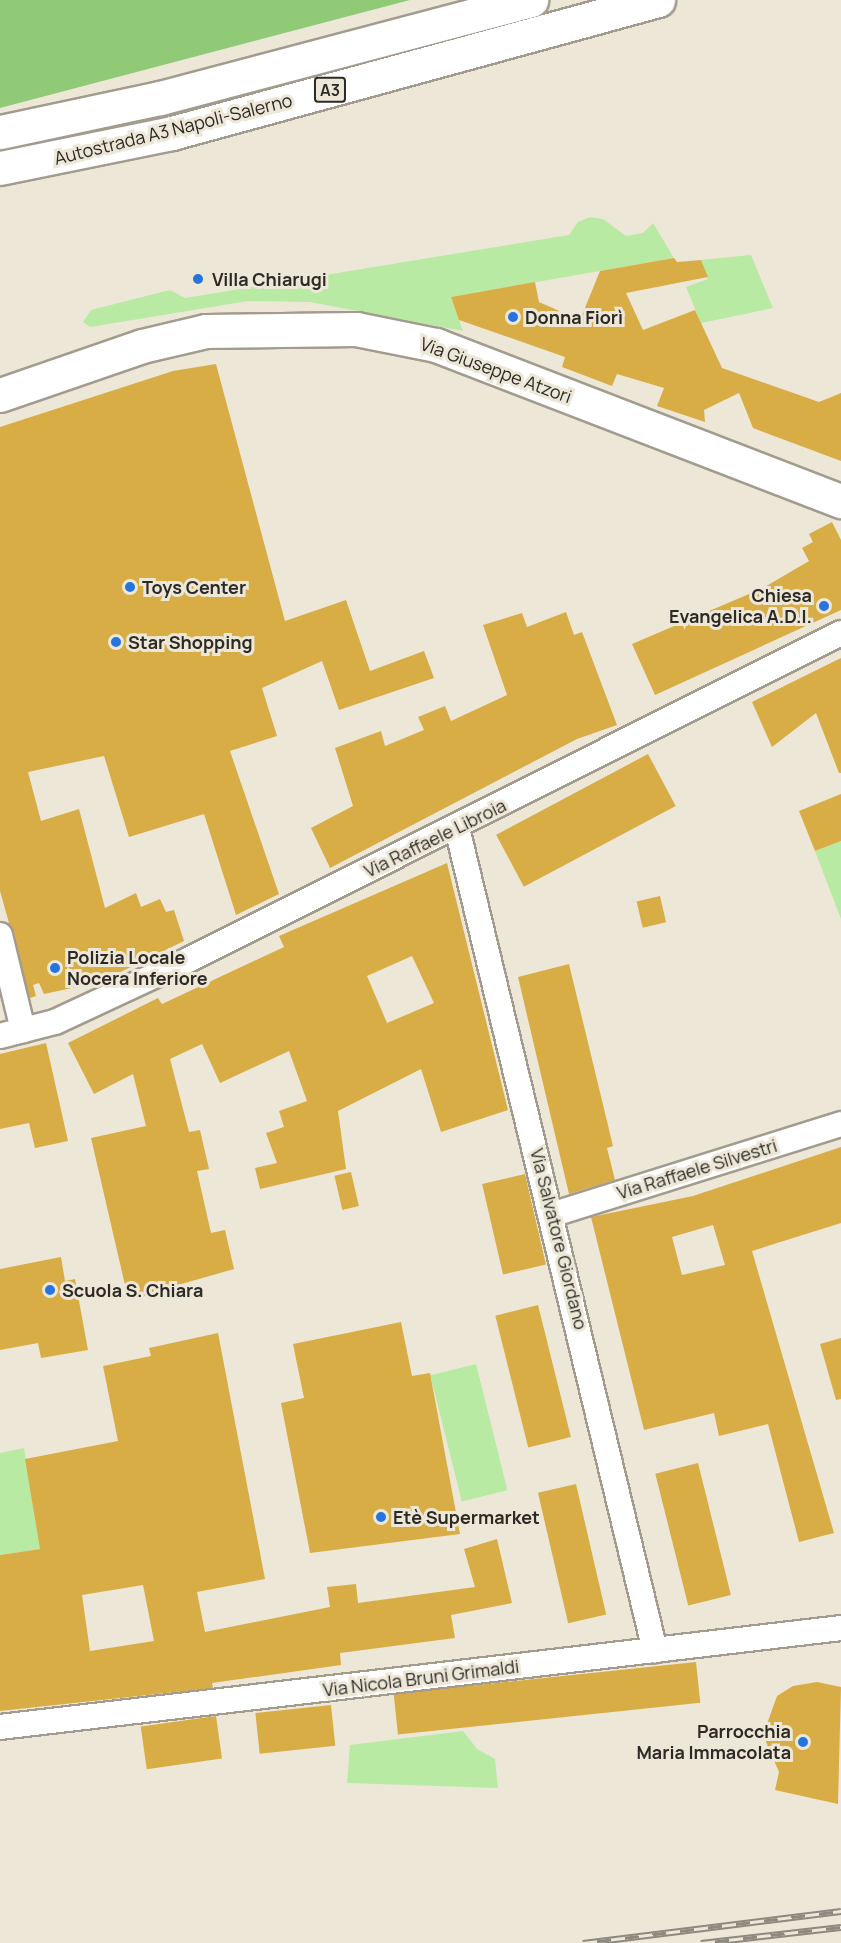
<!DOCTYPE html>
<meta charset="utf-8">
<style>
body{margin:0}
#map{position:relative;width:841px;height:1943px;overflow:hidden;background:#ede7d8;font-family:Manrope,sans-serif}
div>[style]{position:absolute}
.green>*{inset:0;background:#b8eaa3;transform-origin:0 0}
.forest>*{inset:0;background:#90ca76}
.building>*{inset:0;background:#d8ad46;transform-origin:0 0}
.roads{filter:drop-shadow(2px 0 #a29b8e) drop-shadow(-2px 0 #a29b8e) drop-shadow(0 2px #a29b8e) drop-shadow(0 -2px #a29b8e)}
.minor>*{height:24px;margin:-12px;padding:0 12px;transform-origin:12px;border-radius:12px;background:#fff}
.primary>*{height:33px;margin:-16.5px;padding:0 16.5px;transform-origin:16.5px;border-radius:16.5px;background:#fff}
.motorway>*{height:33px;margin:-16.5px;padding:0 16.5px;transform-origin:16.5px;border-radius:16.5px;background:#fff}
.rail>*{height:7px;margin-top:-3.5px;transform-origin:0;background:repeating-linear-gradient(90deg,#ede7d8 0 14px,#8d897f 0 28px);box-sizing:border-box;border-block:2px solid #8d897f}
.dots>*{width:16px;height:16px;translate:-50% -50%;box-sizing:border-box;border:3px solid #ede7d8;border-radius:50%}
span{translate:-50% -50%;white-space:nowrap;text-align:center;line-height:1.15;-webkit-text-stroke:6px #ede7d8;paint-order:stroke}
.shield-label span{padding:2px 4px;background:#ede7d8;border:2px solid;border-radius:4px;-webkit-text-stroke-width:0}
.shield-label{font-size:16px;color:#2d2a25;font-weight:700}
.street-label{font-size:18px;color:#2d2a25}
.poi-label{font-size:18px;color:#2d2a25;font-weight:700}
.left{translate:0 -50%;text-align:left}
.right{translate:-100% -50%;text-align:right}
</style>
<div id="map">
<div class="green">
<div style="clip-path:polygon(590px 217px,603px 219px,626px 236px,643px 233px,653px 223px,674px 258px,451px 297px,463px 331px,310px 302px,248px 301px,90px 327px,83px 322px,91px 310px,170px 290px,185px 298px,569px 235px,578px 222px)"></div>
<div style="clip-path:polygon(751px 255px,773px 308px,701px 323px,686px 287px,708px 279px,701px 260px)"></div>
<div style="clip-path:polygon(841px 841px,841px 919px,815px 851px)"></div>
<div style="left:476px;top:1364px;width:130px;height:47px;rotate:76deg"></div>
<div style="clip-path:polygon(24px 1448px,40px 1549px,0 1555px,0 1453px)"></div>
<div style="clip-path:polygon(463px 1731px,477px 1749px,495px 1759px,498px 1788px,347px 1783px,350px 1745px)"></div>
</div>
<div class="forest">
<div style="clip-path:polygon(0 0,410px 0,0 108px)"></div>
</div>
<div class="building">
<div style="clip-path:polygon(674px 258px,677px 262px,701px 260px,708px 277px,626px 293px,643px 330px,695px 310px,722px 368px,819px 402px,841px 393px,841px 461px,753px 428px,739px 393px,704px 410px,705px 422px,657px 406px,664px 388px,617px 374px,612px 386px,562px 367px,565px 357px,459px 320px,451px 297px,535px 282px,539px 302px,580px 320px,600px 271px)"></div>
<div style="clip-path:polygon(216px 364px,285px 621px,346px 600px,370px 671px,424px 651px,434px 678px,339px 710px,322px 661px,262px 688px,277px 736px,230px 751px,279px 894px,236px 915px,204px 814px,129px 837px,104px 756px,28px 772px,41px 821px,79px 809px,105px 908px,136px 893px,141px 907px,160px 899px,166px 912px,174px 910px,184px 941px,100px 982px,44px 994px,39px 983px,33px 985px,36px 996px,30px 998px,0 891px,0 427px,173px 371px)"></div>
<div style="clip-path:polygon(832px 522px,841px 540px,841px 610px,655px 695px,632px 644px,763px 588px,809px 561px,802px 548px,813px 542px,809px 534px)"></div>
<div style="clip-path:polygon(566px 612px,574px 635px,582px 632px,617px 725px,577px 739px,330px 868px,311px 828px,353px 806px,335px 748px,381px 731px,385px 746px,424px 730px,418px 717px,445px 706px,451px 721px,507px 695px,483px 625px,522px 613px,527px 627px)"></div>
<div style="clip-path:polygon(841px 658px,841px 773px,839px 773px,816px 713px,772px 747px,752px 702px)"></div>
<div style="left:648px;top:754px;width:59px;height:172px;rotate:62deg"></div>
<div style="clip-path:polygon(841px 794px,841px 841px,815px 851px,799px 811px)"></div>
<div style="clip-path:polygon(evenodd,447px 863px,508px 1110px,441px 1132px,421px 1069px,338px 1111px,346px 1169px,260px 1189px,255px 1168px,277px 1163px,266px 1133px,284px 1127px,279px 1111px,307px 1101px,289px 1051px,220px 1083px,202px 1044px,170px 1059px,189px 1132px,200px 1130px,209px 1169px,197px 1171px,211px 1233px,225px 1230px,234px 1269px,171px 1287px,173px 1293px,128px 1298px,91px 1138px,146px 1126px,133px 1074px,94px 1094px,68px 1043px,158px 998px,162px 1004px,284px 947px,279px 936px,447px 863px,412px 956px,434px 1003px,387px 1023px,367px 976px,412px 956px)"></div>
<div style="left:660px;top:896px;width:27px;height:24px;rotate:77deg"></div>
<div style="clip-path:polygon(569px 964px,613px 1146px,607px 1148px,615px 1180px,569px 1194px,518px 977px)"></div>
<div style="clip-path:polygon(46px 1043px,68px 1141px,35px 1148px,29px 1123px,0 1129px,0 1054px)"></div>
<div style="clip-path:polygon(evenodd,841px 1147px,841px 1223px,752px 1251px,834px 1533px,799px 1542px,768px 1424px,719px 1436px,714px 1413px,644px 1430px,591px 1217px,693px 1196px,841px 1147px,713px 1225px,725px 1265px,682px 1275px,672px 1237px,713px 1225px)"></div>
<div style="left:351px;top:1172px;width:35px;height:17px;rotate:77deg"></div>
<div style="left:525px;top:1174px;width:93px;height:44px;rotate:77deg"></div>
<div style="clip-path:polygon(61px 1257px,65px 1281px,75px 1279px,88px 1350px,41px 1358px,38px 1343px,0 1350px,0 1269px)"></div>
<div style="left:538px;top:1305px;width:136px;height:44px;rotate:76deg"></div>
<div style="clip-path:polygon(401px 1322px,412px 1376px,430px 1373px,460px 1534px,310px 1553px,281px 1403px,304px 1398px,293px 1344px)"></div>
<div style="clip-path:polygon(evenodd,218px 1333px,265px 1579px,197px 1592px,205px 1632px,330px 1607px,327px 1587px,356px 1584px,358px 1603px,475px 1587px,464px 1549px,497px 1539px,512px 1603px,451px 1615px,455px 1638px,340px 1653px,341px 1665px,212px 1683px,213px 1688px,0 1711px,0 1555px,40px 1549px,25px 1459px,118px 1441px,103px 1366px,151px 1356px,149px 1348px,218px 1333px,143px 1585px,154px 1641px,90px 1651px,82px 1595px,143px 1585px)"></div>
<div style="clip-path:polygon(841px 1338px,841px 1399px,836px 1400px,820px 1344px)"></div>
<div style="left:698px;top:1463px;width:136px;height:44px;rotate:76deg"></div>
<div style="left:576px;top:1484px;width:134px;height:39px;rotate:77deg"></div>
<div style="left:696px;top:1662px;width:41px;height:304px;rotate:84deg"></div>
<div style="clip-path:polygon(817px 1682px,841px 1687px,838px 1804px,775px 1790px,779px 1772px,763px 1735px,777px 1696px,793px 1686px)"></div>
<div style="left:331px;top:1705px;width:41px;height:76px;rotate:84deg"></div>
<div style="left:216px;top:1716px;width:43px;height:76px;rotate:82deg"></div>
</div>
<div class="roads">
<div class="minor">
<div style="left:457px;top:828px;width:846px;rotate:76.47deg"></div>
<div style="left:0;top:935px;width:98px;rotate:76.4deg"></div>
<div style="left:0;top:1036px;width:57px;rotate:-14.3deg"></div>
<div style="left:55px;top:1022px;width:149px;rotate:-25deg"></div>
<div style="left:190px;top:959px;width:728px;rotate:-26.6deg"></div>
<div style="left:554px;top:1214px;width:301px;rotate:-17.4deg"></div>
<div style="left:0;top:1727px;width:847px;rotate:-6.71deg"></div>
</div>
<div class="primary">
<div style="left:0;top:395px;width:150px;rotate:-19deg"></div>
<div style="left:142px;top:346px;width:66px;rotate:-13.2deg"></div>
<div style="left:206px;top:331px;width:150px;rotate:-0.8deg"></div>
<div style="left:356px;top:329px;width:82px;rotate:11.3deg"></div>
<div style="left:436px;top:345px;width:434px;rotate:21.1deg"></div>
</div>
<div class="motorway">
<div style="left:0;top:132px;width:164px;rotate:-12deg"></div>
<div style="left:160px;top:98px;width:384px;rotate:-14.8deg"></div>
<div style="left:0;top:168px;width:176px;rotate:-11.5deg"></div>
<div style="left:172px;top:133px;width:504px;rotate:-15.3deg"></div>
</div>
</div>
<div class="rail">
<div style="left:583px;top:1943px;width:260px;rotate:-7.1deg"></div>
<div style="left:701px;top:1943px;width:141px;rotate:-6.5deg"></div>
</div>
<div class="dots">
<div style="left:198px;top:279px;background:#2574e0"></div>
<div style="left:513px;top:317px;background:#2574e0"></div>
<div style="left:130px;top:587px;background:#2574e0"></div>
<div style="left:824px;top:606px;background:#2574e0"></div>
<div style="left:116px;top:642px;background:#2574e0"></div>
<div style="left:55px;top:968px;background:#2574e0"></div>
<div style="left:50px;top:1290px;background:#2574e0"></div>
<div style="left:381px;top:1517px;background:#2574e0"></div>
<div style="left:803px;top:1742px;background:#2574e0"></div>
</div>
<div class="shield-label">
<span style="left:330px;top:90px">A3</span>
</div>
<div class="street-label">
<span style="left:173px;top:129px;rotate:-14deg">Autostrada A3 Napoli-Salerno</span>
<span style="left:496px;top:370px;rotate:20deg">Via Giuseppe Atzori</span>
<span style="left:435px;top:838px;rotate:-26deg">Via Raffaele Libroia</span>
<span style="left:697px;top:1169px;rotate:-17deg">Via Raffaele Silvestri</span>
<span style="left:559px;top:1239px;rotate:76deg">Via Salvatore Giordano</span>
<span style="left:421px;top:1678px;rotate:-7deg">Via Nicola Bruni Grimaldi</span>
</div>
<div class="poi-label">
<span class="left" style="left:212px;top:279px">Villa Chiarugi</span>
<span class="left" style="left:525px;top:317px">Donna Fiorì</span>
<span class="left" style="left:142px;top:587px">Toys Center</span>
<span class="right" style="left:812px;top:606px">Chiesa<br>Evangelica A.D.I.</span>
<span class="left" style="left:128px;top:642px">Star Shopping</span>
<span class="left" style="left:67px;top:968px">Polizia Locale<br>Nocera Inferiore</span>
<span class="left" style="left:62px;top:1290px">Scuola S. Chiara</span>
<span class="left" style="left:393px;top:1517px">Etè Supermarket</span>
<span class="right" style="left:791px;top:1742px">Parrocchia<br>Maria Immacolata</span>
</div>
</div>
